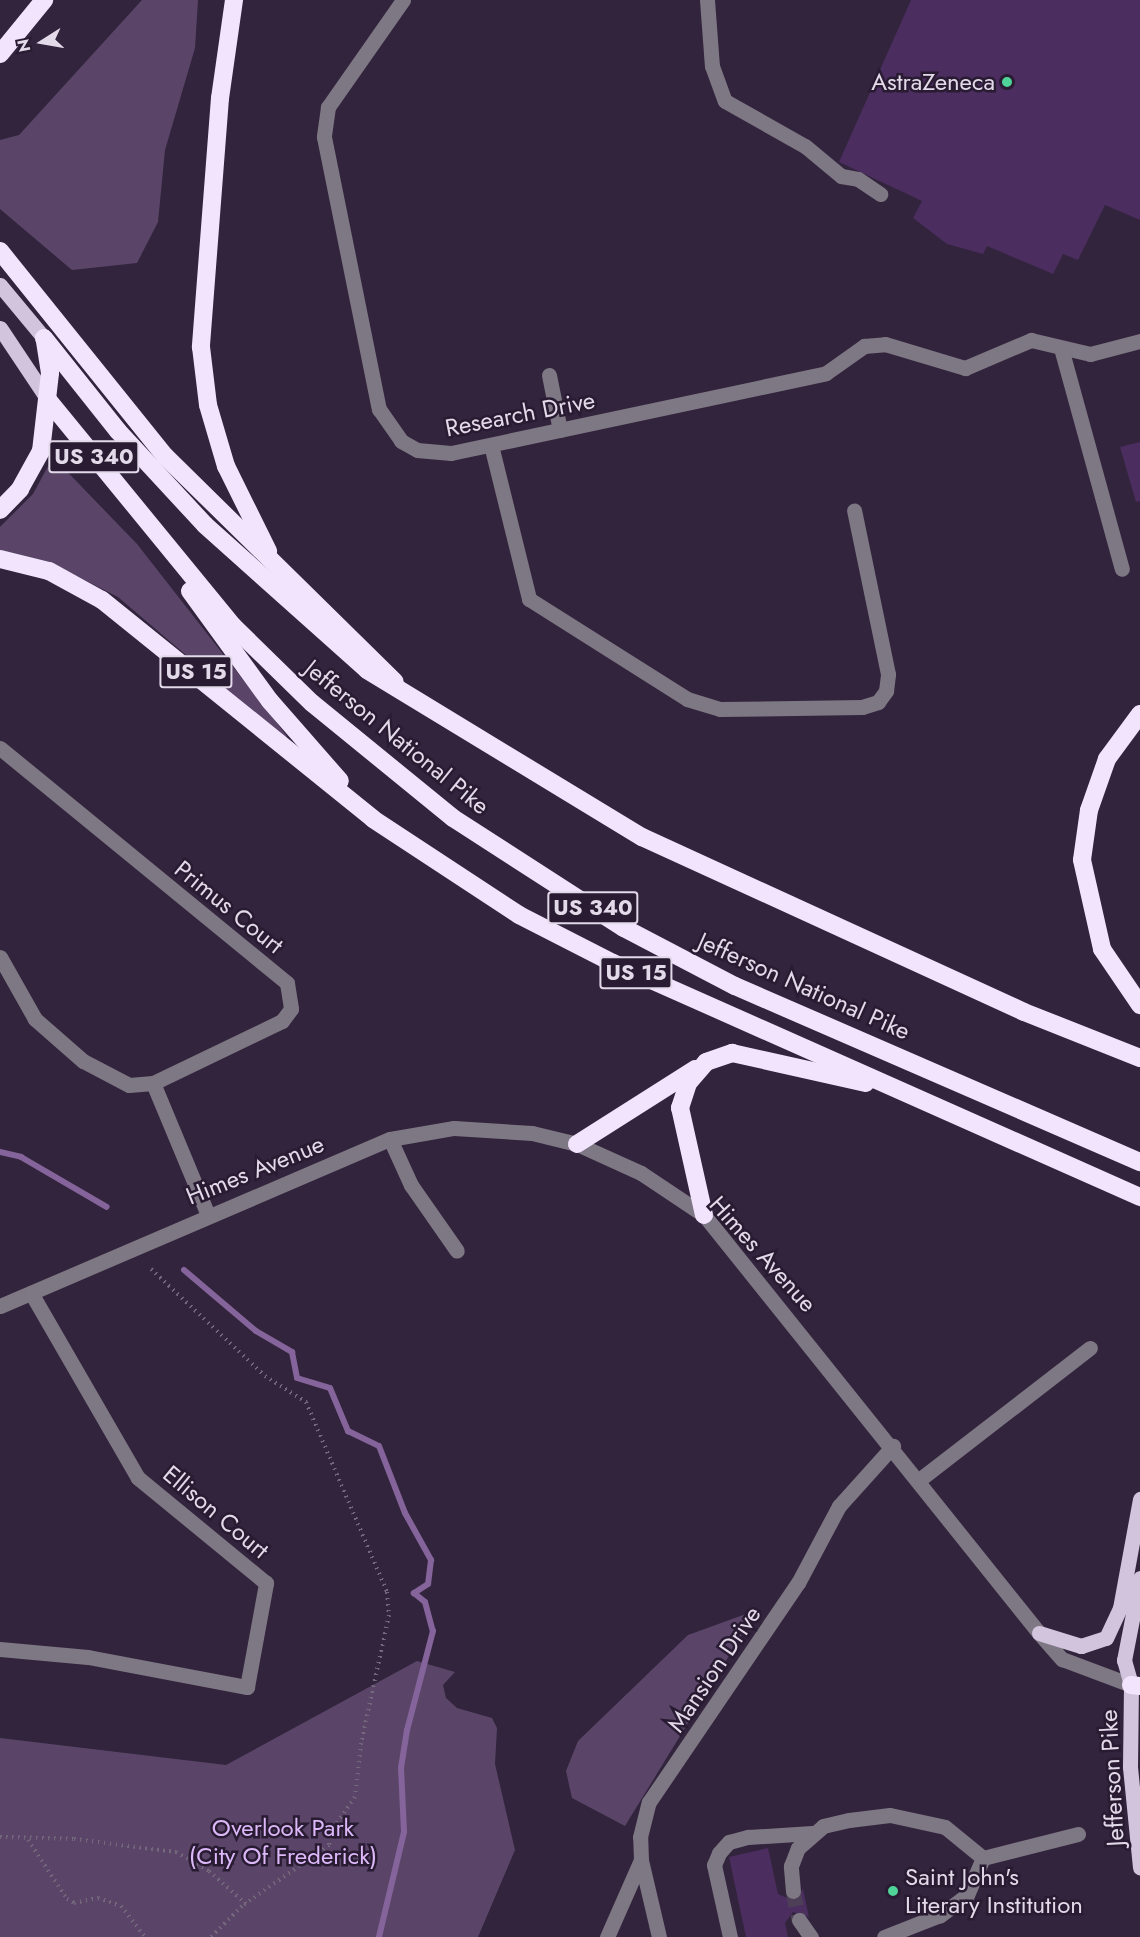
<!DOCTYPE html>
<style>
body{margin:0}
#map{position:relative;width:1140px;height:1937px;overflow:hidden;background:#32243c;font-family:Jost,sans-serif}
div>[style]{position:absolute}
.green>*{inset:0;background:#5a4569}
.stream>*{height:6px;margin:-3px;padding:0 3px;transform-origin:3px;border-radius:3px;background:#84649a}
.building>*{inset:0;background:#4b2d5f}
.minor-tunnel>*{height:15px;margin-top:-7.5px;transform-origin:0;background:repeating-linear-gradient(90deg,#4c3f56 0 15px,transparent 0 23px)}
.path>*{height:4px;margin-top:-2px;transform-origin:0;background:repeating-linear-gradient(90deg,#74687d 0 1.5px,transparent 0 6px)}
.minor>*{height:15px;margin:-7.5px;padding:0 7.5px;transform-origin:7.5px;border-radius:7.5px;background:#7e7784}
.major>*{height:15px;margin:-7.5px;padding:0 7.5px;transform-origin:7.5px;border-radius:7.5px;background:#d3c4de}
.highway>*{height:18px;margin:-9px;padding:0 9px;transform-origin:9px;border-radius:9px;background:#f2e4fd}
.dots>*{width:16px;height:16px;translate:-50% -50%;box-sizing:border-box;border:3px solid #281b32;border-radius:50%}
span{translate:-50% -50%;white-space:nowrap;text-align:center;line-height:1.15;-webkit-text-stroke:5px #281b32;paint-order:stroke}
.shield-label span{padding:2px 4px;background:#281b32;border:2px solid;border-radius:4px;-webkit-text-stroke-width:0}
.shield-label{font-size:22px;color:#e2d9e9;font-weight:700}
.poi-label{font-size:24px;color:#e2d9e9}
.right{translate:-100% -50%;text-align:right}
.left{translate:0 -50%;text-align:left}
.street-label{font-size:24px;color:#e2d9e9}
.park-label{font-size:24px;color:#dcb8f8}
.north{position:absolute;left:12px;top:12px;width:60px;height:60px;-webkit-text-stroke:4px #281b32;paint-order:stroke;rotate:259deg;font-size:16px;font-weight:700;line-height:24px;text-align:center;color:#e2d9e9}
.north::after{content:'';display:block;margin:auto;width:21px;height:27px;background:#e2d9e9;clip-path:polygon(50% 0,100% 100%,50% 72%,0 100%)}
</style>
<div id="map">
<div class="green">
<div style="clip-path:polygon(142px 0,198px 0,195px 48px,165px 150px,158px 222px,137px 263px,72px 270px,0 209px,0 140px,19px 135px)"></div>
<div style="clip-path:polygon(53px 457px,137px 544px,287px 736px,284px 739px,118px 597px,63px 569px,0 551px,0 527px,33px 494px)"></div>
<div style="clip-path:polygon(757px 1610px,625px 1826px,572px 1798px,566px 1771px,578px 1741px,688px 1635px)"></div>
<div style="clip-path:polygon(417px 1661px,455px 1672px,443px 1685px,446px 1698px,457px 1708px,492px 1718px,497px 1728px,495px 1764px,515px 1850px,478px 1937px,0 1937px,0 1738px,226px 1765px)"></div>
</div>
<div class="stream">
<div style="left:0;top:1152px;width:22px;rotate:13deg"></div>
<div style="left:21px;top:1157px;width:99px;rotate:30.2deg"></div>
<div style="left:184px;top:1270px;width:94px;rotate:40.3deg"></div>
<div style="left:256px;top:1331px;width:42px;rotate:30.3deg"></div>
<div style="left:292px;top:1352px;width:26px;rotate:79deg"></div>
<div style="left:297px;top:1378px;width:34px;rotate:17deg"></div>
<div style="left:330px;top:1388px;width:47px;rotate:67.3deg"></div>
<div style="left:348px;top:1431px;width:34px;rotate:26deg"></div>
<div style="left:379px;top:1446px;width:72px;rotate:68.8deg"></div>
<div style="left:405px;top:1513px;width:54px;rotate:61deg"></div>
<div style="left:431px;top:1560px;width:24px;rotate:97deg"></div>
<div style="left:428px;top:1584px;width:17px;rotate:147deg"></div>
<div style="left:414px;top:1593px;width:14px;rotate:39deg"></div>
<div style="left:425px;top:1602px;width:30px;rotate:75deg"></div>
<div style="left:433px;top:1631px;width:102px;rotate:104.7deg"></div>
<div style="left:407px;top:1730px;width:38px;rotate:99deg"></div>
<div style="left:401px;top:1768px;width:64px;rotate:87.3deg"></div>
<div style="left:404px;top:1832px;width:108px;rotate:103.4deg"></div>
</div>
<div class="building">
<div style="clip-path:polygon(911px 0,1140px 0,1140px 220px,1105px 205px,1078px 260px,1063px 254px,1053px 274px,987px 246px,983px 254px,947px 244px,913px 218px,922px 201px,839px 162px)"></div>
<div style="clip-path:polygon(1140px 442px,1140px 501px,1136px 502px,1120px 447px)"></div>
<div style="clip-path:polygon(768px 1848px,778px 1894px,794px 1901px,803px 1889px,809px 1917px,793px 1912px,785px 1923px,788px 1937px,746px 1937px,729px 1857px)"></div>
</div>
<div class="minor-tunnel">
<div style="left:793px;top:1891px;width:30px;rotate:78deg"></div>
</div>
<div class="path">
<div style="left:151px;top:1269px;width:156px;rotate:43.2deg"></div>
<div style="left:265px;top:1376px;width:49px;rotate:32.4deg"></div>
<div style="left:306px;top:1402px;width:207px;rotate:66.9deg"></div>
<div style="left:387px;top:1592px;width:23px;rotate:85deg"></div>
<div style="left:389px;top:1615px;width:131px;rotate:102.3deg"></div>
<div style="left:361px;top:1743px;width:54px;rotate:96.3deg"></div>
<div style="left:355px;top:1797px;width:42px;rotate:125.2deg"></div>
<div style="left:331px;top:1831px;width:14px;rotate:98deg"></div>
<div style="left:329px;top:1845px;width:106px;rotate:145deg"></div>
<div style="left:242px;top:1906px;width:44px;rotate:135deg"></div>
<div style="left:0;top:1837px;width:74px;rotate:1.5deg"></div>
<div style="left:74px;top:1839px;width:103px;rotate:7.3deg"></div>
<div style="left:176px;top:1852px;width:38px;rotate:30deg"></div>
<div style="left:209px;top:1871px;width:50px;rotate:41.7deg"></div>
<div style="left:28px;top:1840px;width:71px;rotate:56.5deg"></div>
<div style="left:67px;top:1899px;width:8px;rotate:30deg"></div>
<div style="left:74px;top:1903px;width:25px;rotate:-12deg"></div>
<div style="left:98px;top:1898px;width:24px;rotate:19deg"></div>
<div style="left:121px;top:1906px;width:39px;rotate:52deg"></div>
</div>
<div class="minor">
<div style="left:403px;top:0;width:131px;rotate:125deg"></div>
<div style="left:328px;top:107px;width:30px;rotate:98deg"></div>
<div style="left:324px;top:137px;width:278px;rotate:78.6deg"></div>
<div style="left:379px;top:409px;width:39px;rotate:55deg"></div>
<div style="left:401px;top:441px;width:18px;rotate:29deg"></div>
<div style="left:417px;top:450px;width:34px;rotate:5deg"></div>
<div style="left:451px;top:453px;width:383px;rotate:-12deg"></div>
<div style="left:826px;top:373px;width:47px;rotate:-35.4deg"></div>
<div style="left:864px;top:346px;width:21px;rotate:-5deg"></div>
<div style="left:885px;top:344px;width:84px;rotate:16.7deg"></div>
<div style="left:965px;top:368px;width:72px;rotate:-23deg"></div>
<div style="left:1031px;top:340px;width:61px;rotate:13.3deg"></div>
<div style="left:1090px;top:354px;width:52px;rotate:-14.6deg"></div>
<div style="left:707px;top:0;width:66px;rotate:85.7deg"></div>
<div style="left:712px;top:66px;width:37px;rotate:70deg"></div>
<div style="left:725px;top:101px;width:92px;rotate:29.4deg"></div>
<div style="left:805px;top:146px;width:47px;rotate:39.8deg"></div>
<div style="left:841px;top:176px;width:17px;rotate:10deg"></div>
<div style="left:858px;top:179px;width:27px;rotate:34deg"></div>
<div style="left:1061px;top:348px;width:229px;rotate:74.6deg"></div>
<div style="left:549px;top:375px;width:56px;rotate:78.7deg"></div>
<div style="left:491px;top:445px;width:159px;rotate:76.1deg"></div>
<div style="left:529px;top:599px;width:187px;rotate:32.3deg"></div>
<div style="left:687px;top:699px;width:34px;rotate:17deg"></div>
<div style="left:720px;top:709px;width:142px;rotate:-0.8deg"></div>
<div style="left:862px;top:707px;width:17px;rotate:-17deg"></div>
<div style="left:878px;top:702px;width:14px;rotate:-54deg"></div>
<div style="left:886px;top:691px;width:17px;rotate:-83deg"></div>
<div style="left:888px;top:674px;width:167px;rotate:-101.7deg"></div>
<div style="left:0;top:748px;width:371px;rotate:39.3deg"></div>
<div style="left:287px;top:983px;width:26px;rotate:81deg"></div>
<div style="left:291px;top:1009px;width:15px;rotate:127deg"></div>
<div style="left:282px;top:1021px;width:143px;rotate:154.3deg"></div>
<div style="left:153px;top:1083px;width:24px;rotate:175deg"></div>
<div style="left:129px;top:1085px;width:52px;rotate:-152.4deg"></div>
<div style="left:83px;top:1061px;width:64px;rotate:-138.8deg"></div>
<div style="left:35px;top:1019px;width:71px;rotate:-119.4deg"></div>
<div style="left:153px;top:1083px;width:141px;rotate:67.4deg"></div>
<div style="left:390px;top:1139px;width:51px;rotate:65.5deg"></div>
<div style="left:411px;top:1185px;width:80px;rotate:55.1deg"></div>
<div style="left:0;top:1306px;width:424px;rotate:-23.2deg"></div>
<div style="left:390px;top:1139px;width:65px;rotate:-9.8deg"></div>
<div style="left:454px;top:1128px;width:78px;rotate:3.7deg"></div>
<div style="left:532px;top:1133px;width:46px;rotate:13.7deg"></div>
<div style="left:577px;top:1144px;width:70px;rotate:24.4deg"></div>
<div style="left:641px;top:1173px;width:76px;rotate:33.7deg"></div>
<div style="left:704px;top:1215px;width:536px;rotate:51.29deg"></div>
<div style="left:1039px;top:1633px;width:35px;rotate:49deg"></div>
<div style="left:1062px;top:1659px;width:74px;rotate:20.6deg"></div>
<div style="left:919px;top:1480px;width:216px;rotate:-37.7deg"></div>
<div style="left:0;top:1649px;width:88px;rotate:5.2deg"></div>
<div style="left:88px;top:1657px;width:162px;rotate:10.7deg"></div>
<div style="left:247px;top:1687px;width:106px;rotate:-79.6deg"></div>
<div style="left:266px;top:1583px;width:166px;rotate:-140.6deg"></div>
<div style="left:138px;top:1478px;width:214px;rotate:-120deg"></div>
<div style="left:983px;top:1858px;width:98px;rotate:-14.2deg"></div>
<div style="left:793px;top:1891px;width:25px;rotate:-95deg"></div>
<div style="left:791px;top:1866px;width:19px;rotate:-69deg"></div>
<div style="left:798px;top:1848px;width:33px;rotate:-41deg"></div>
<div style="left:823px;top:1826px;width:27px;rotate:-13deg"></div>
<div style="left:849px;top:1820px;width:41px;rotate:-7deg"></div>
<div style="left:890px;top:1815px;width:56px;rotate:12.3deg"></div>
<div style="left:945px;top:1827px;width:49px;rotate:39.2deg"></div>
<div style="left:983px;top:1858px;width:40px;rotate:113.4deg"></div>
<div style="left:967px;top:1895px;width:34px;rotate:143deg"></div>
<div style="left:940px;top:1915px;width:60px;rotate:158.6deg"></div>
<div style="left:799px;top:1920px;width:21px;rotate:55deg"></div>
<div style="left:607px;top:1937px;width:84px;rotate:-66.2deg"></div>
<div style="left:659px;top:1937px;width:79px;rotate:-103.2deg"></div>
<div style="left:641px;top:1860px;width:23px;rotate:-92deg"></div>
<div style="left:640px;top:1837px;width:36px;rotate:-76deg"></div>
<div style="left:649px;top:1802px;width:265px;rotate:-55.8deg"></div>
<div style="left:798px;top:1583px;width:87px;rotate:-62deg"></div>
<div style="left:839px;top:1506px;width:81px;rotate:-48deg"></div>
<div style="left:730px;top:1937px;width:74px;rotate:-102.5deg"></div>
<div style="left:714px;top:1865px;width:13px;rotate:-67deg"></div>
<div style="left:719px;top:1853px;width:15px;rotate:-48deg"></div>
<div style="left:729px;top:1842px;width:20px;rotate:-15deg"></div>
<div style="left:748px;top:1837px;width:64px;rotate:-3.6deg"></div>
</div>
<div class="major">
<div style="left:0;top:285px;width:69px;rotate:50.3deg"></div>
<div style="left:0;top:328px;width:87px;rotate:56.3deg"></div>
<div style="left:1140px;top:1578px;width:84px;rotate:101deg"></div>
<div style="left:1124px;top:1660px;width:26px;rotate:74deg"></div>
<div style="left:1131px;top:1685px;width:82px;rotate:90.7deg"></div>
<div style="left:1130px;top:1767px;width:101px;rotate:84.3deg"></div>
<div style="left:1039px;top:1633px;width:44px;rotate:17.2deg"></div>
<div style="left:1081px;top:1646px;width:26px;rotate:-18deg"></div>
<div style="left:1106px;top:1638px;width:33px;rotate:-65deg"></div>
<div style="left:1120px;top:1608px;width:111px;rotate:-79.6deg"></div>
</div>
<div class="highway">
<div style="left:234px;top:0;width:99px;rotate:98.1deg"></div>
<div style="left:220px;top:98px;width:250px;rotate:94.4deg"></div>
<div style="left:201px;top:347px;width:58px;rotate:83.1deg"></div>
<div style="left:208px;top:405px;width:64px;rotate:73.6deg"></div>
<div style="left:226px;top:466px;width:95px;rotate:63.7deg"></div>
<div style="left:0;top:54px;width:70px;rotate:-50.8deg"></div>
<div style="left:0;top:251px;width:263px;rotate:51.2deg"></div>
<div style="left:165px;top:456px;width:322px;rotate:44.5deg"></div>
<div style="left:44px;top:338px;width:119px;rotate:51.5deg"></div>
<div style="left:118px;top:431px;width:128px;rotate:47.2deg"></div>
<div style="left:205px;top:525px;width:217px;rotate:41.8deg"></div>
<div style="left:367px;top:670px;width:322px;rotate:31.3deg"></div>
<div style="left:642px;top:837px;width:420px;rotate:24.6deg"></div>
<div style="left:1024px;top:1012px;width:125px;rotate:21.6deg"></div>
<div style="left:48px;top:400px;width:292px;rotate:50.7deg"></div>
<div style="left:233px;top:626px;width:110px;rotate:44.3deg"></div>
<div style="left:312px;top:703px;width:182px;rotate:39.2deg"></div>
<div style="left:453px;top:818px;width:203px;rotate:32.8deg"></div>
<div style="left:624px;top:928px;width:125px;rotate:27.6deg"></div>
<div style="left:735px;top:986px;width:442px;rotate:23.5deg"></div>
<div style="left:0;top:510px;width:29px;rotate:-46deg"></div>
<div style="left:20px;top:489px;width:43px;rotate:-61.1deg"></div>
<div style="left:41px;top:451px;width:79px;rotate:-83.4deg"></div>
<div style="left:50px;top:373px;width:33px;rotate:-99deg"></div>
<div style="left:0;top:559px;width:50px;rotate:13.8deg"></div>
<div style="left:49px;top:571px;width:60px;rotate:28.7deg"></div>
<div style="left:102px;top:600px;width:348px;rotate:38.9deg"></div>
<div style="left:373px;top:819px;width:175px;rotate:33.3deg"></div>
<div style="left:519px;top:915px;width:106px;rotate:27.1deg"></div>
<div style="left:613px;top:963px;width:577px;rotate:23.94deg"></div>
<div style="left:190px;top:591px;width:136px;rotate:54deg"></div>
<div style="left:270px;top:701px;width:106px;rotate:48.8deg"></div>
<div style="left:1140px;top:714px;width:56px;rotate:126.3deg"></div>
<div style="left:1107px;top:759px;width:54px;rotate:109.4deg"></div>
<div style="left:1089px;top:810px;width:50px;rotate:98deg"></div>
<div style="left:1082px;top:860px;width:91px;rotate:77.3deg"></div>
<div style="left:1102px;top:949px;width:68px;rotate:55.8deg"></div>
<div style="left:577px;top:1144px;width:140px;rotate:-32.4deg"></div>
<div style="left:704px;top:1215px;width:110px;rotate:-102.6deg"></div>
<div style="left:680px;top:1108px;width:26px;rotate:-72deg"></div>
<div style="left:688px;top:1083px;width:28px;rotate:-49deg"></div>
<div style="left:706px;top:1062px;width:28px;rotate:-19deg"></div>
<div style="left:732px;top:1053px;width:137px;rotate:12.6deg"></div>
<div style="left:1131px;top:1685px;width:9px;rotate:6deg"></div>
</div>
<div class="dots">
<div style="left:1007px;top:82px;background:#50d398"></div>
<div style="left:893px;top:1891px;background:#50d398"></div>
</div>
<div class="shield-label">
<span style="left:94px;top:457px">US 340</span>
<span style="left:196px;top:672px">US 15</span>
<span style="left:593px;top:908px">US 340</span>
<span style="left:636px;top:973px">US 15</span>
</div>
<div class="poi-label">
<span class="right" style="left:995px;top:82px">AstraZeneca</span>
<span class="left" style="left:905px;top:1891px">Saint John's<br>Literary Institution</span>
</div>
<div class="street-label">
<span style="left:520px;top:414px;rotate:-11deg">Research Drive</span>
<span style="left:397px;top:737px;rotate:39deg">Jefferson National Pike</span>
<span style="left:229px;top:907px;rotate:39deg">Primus Court</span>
<span style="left:804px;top:986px;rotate:24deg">Jefferson National Pike</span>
<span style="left:255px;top:1170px;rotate:-22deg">Himes Avenue</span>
<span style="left:763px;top:1254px;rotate:48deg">Himes Avenue</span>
<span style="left:216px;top:1512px;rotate:40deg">Ellison Court</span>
<span style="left:714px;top:1669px;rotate:-56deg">Mansion Drive</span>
<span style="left:1112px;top:1778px;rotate:-93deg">Jefferson Pike</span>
</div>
<div class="park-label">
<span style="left:283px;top:1842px">Overlook Park<br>(City Of Frederick)</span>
</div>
<div class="north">N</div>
</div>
